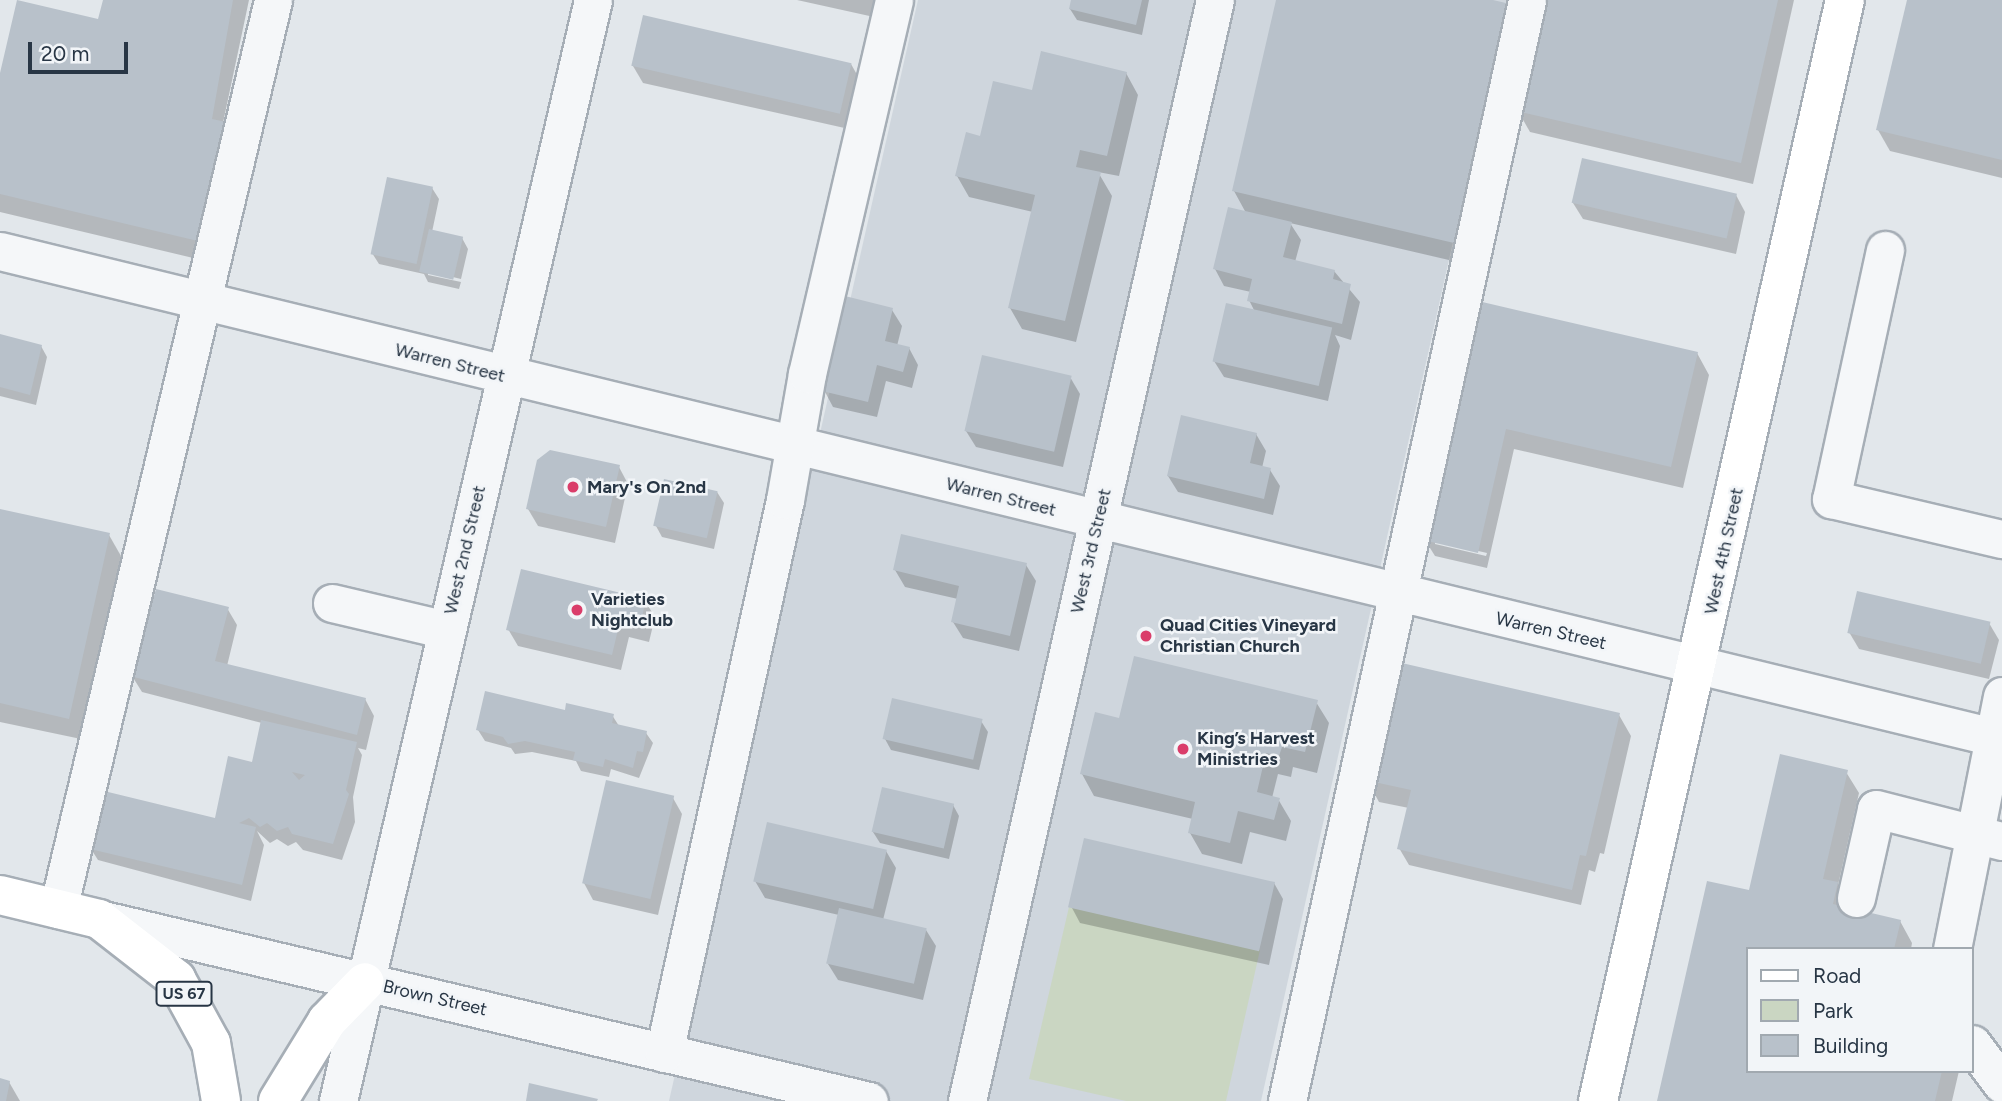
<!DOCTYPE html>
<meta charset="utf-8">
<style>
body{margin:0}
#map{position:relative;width:2002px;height:1101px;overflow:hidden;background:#e2e7eb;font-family:Figtree,sans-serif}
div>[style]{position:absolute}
.built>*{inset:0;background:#cfd6dd}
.green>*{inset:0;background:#cad6c2}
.shadow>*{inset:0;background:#0003}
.building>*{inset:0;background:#b8c1ca;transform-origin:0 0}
.roads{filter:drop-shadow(2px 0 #a6aeb6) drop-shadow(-2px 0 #a6aeb6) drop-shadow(0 2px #a6aeb6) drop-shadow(0 -2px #a6aeb6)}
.minor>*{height:37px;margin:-18.5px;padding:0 18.5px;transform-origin:18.5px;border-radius:18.5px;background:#f5f7f9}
.major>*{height:38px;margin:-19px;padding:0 19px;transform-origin:19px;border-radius:19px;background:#fff}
.highway>*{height:38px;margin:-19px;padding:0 19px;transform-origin:19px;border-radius:19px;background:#fff}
.dots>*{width:19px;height:19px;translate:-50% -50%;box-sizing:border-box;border:4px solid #f2f5f8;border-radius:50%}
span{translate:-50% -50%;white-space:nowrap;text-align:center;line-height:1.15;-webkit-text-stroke:5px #f2f5f8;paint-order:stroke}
.shield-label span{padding:2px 5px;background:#f2f5f8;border:2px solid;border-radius:5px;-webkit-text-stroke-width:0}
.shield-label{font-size:16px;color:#283645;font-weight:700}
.street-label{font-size:18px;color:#283645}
.poi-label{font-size:18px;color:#283645;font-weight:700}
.left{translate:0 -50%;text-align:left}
.legend{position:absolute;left:1746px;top:947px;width:228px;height:126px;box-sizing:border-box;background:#f2f5f8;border:2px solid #a1a9b0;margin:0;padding:9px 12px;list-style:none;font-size:21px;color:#283645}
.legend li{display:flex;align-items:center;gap:14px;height:35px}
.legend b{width:35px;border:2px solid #a1a9b0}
.scale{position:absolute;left:28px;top:42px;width:100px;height:32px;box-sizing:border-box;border:4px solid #283645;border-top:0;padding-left:9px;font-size:21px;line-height:24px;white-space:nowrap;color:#283645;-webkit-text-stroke:5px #f2f5f8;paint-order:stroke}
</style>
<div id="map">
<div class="built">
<div style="clip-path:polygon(918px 0,1507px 0,1261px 1101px,669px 1101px)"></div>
</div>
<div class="green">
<div style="clip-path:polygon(1069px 907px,1260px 950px,1226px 1101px,1126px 1101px,1029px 1079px)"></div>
</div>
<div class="shadow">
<div style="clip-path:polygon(105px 0,249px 0,223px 123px,210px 262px,0 212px,0 80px,100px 21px)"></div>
<div style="clip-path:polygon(797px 0,877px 0,874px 17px)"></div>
<div style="clip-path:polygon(1072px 0,1149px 0,1142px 35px,1077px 20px,1070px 9px)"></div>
<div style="clip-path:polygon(1278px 0,1486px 0,1466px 264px,1290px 223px,1301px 240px,1295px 262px,1334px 271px,1360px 302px,1351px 340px,1335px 335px,1340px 346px,1328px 401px,1224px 377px,1214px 361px,1255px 312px,1249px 300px,1251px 292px,1224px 286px,1215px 269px,1246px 213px,1234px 191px)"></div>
<div style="clip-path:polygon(1543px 0,1794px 0,1753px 184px,1530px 132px,1518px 111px)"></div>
<div style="clip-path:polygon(1909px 0,2002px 0,2002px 178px,1890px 151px,1878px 130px)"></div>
<div style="clip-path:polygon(851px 64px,860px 80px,849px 129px,643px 83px,633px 66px)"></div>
<div style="clip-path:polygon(1126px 73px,1138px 95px,1119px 176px,1098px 172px,1112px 196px,1076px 342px,1022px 329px,1010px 308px,1033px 212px,969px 197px,957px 176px,1033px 92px)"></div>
<div style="clip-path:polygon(432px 188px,439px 199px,432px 232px,462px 238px,468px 249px,461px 279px,428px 271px,428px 275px,461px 282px,459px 289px,428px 282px,424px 274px,379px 264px,372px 253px)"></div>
<div style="clip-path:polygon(1736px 195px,1745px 212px,1736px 254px,1583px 219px,1573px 203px)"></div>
<div style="clip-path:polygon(evenodd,1480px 304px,1697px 353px,1709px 375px,1683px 488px,1514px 449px,1487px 568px,1435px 556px,1425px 540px,1480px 304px,1435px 541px,1487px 553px,1486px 556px,1435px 544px,1435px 541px)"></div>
<div style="clip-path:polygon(892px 310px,902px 326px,897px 346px,909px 348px,918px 365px,912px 388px,886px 381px,877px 417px,833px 407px,824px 390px)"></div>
<div style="clip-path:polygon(0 336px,41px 346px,47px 357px,36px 405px,0 396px)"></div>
<div style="clip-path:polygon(1070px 377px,1080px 394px,1063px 467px,976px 447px,966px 431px)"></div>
<div style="clip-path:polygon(1256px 434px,1266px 451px,1262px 468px,1270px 470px,1280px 486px,1273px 515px,1178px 492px,1168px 476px)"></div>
<div style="clip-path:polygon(619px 467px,628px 484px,615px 543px,538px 526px,528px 509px)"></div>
<div style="clip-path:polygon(717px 492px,724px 503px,714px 549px,662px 537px,656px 526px)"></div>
<div style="clip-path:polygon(0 511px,109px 535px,121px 556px,81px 739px,0 722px)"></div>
<div style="clip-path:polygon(1026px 565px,1036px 581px,1019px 651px,963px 638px,953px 622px,958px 599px,905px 587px,895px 570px)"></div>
<div style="clip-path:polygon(645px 601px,655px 617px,649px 642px,629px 637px,621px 670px,518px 646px,508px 629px)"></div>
<div style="clip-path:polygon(227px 608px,237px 625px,227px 666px,365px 699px,374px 716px,366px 750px,358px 748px,362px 755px,353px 797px,355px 822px,342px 860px,303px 850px,296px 842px,288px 846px,277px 839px,270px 843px,257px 831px,264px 845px,251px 901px,98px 860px,91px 849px,216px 820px,253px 764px,262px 723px,142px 692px,132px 676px)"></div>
<div style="clip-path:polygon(1989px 623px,1999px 640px,1989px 679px,1859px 649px,1849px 632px)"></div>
<div style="clip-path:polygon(1316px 702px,1329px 723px,1317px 773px,1293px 767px,1291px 777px,1278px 774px,1272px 798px,1278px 799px,1291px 821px,1286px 841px,1250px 832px,1242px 864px,1202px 854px,1190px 833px,1193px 819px,1094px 796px,1082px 774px,1120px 720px)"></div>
<div style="clip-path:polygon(566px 712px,612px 715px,619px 726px,646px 733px,653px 743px,639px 778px,611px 769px,609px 777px,581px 771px,576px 761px,532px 752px,515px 754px,511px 748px,485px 741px,478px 730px)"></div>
<div style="clip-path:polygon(1619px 715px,1631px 736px,1604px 854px,1600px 853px,1595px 872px,1589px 870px,1581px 905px,1409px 865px,1399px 848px,1409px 808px,1379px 802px,1367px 780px)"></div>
<div style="clip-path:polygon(981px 721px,988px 732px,979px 770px,891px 750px,885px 739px)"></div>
<div style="clip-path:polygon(1846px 772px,1859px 793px,1838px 885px,1849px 910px,1900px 921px,1912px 943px,1911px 949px,1748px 949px,1748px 1071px,1959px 1071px,1952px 1101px,1659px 1101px,1750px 892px)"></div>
<div style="clip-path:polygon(673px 798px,682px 814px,658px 915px,593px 900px,584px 883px)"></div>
<div style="clip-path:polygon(953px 805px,959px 816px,949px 859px,880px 843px,873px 832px)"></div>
<div style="clip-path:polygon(886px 851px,896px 868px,883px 920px,926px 930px,936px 946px,923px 1000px,838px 980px,828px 964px,839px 915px,765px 898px,755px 881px)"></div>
<div style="clip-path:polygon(1274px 883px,1283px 899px,1269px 965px,1080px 923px,1071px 906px)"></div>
<div style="clip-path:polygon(0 1080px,9px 1082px,20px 1101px,0 1101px)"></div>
</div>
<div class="building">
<div style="clip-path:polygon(17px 0,98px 19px,103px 0,233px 0,212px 119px,226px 122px,198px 241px,0 194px,0 73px)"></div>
<div style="clip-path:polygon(1071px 0,1142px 0,1136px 25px,1069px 9px)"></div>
<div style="clip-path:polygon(1276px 0,1493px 0,1510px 4px,1454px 243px,1232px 191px)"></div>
<div style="clip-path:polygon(1542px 0,1778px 0,1741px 163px,1516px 111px)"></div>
<div style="clip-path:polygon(1907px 0,2002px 0,2002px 160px,1876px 130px)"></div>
<div style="left:643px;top:15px;width:214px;height:52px;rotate:13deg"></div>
<div style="clip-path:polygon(1041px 51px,1127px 72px,1107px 156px,1080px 150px,1076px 167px,1101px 172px,1065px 321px,1008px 308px,1035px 195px,955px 176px,966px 132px,980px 136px,993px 81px,1032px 90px)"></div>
<div style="left:1582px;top:158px;width:159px;height:46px;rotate:13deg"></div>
<div style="left:387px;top:177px;width:47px;height:79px;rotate:12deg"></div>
<div style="clip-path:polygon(1228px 207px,1292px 222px,1283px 257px,1335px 270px,1333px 279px,1351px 284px,1342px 324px,1247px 301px,1252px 279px,1213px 269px)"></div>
<div style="left:429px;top:229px;width:35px;height:44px;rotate:13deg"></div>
<div style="clip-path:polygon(845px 296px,893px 308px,885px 341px,910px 347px,903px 372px,877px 365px,868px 402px,822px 391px)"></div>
<div style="clip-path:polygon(1478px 301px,1698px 352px,1671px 467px,1506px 429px,1478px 553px,1423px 540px)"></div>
<div style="left:1226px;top:303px;width:109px;height:60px;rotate:13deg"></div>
<div style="clip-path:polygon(0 334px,42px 345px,30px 395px,0 387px)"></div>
<div style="left:982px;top:355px;width:92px;height:78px;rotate:13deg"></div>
<div style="clip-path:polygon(1181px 415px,1257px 433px,1250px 463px,1271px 468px,1264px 499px,1167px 476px)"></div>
<div style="clip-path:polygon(550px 450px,620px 465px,606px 527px,526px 509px,537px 460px)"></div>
<div style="left:664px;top:479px;width:55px;height:48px;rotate:13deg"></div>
<div style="clip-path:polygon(0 509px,110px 533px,69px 719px,0 703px)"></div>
<div style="clip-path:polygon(901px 534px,1027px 563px,1010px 636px,951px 622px,959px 586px,893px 570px)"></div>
<div style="clip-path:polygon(521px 569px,646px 599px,640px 626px,620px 621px,612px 655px,506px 630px)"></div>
<div style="clip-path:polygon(156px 589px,229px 607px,215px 661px,366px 698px,357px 735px,130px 676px)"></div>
<div style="left:1857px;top:591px;width:137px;height:43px;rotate:13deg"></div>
<div style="clip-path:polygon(1134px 656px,1318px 700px,1305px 752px,1282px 747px,1279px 756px,1266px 753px,1257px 792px,1280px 798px,1274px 820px,1238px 811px,1230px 843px,1188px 833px,1195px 802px,1080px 774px,1095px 712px,1119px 718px)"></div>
<div style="clip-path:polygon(1393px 661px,1620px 713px,1586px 856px,1580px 855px,1572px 890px,1397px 849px,1411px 790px,1365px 780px)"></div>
<div style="clip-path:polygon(485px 691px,565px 710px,566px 703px,614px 714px,612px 723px,647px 731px,643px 752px,637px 751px,633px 768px,605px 759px,603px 767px,573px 760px,575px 752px,525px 741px,508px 744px,503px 737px,476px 730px)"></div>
<div style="left:892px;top:698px;width:93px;height:42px;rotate:13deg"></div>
<div style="clip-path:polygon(evenodd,261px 720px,357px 742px,346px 790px,349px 794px,333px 844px,292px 834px,288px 827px,277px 831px,267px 823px,260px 827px,249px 818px,239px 823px,256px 827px,242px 885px,90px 849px,104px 791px,215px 818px,228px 756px,252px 762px,261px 720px,292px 772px,305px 775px,299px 780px,292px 772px)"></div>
<div style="clip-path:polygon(1780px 754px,1848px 770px,1823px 879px,1838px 882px,1833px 904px,1901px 920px,1894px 949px,1748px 949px,1748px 1071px,1942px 1071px,1935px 1101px,1657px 1101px,1707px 881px,1749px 890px)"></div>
<div style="left:606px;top:780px;width:70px;height:106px;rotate:13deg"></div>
<div style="left:882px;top:787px;width:74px;height:46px;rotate:13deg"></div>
<div style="left:767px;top:822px;width:123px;height:61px;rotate:13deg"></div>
<div style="left:1084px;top:838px;width:196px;height:71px;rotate:13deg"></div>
<div style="left:839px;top:908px;width:90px;height:57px;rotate:13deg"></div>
<div style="clip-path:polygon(0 1078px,10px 1081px,6px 1101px,0 1101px)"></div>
<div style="clip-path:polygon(529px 1083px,598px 1099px,597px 1101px,526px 1101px)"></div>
</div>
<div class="roads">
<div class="minor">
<div style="left:1885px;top:250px;width:255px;rotate:102.2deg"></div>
<div style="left:1831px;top:499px;width:176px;rotate:13.2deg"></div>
<div style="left:0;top:251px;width:2061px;rotate:13.7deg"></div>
<div style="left:332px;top:603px;width:118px;rotate:13.2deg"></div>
<div style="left:1856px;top:898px;width:91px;rotate:-77.3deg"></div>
<div style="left:1876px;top:809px;width:130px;rotate:14.3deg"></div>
<div style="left:58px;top:909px;width:934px;rotate:-76.69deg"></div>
<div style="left:99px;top:919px;width:791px;rotate:13.3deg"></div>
<div style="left:1952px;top:949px;width:258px;rotate:-78.8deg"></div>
<div style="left:1972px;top:1044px;width:50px;rotate:53.1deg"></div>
<div style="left:664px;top:1053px;width:566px;rotate:-77.66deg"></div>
<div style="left:785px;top:500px;width:128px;rotate:-80.1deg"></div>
<div style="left:807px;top:374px;width:384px;rotate:-76.9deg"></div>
<div style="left:338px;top:1101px;width:1130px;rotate:-76.96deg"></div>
<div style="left:967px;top:1101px;width:1129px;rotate:-77.31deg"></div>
<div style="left:1287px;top:1101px;width:1127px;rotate:-77.7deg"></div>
</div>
<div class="major">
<div style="left:1598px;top:1101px;width:1128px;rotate:-77.36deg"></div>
</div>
<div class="highway">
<div style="left:0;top:895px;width:102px;rotate:13.6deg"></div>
<div style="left:99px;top:919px;width:98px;rotate:37.9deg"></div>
<div style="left:176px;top:979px;width:73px;rotate:61.3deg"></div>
<div style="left:211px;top:1043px;width:59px;rotate:80.2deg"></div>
<div style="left:278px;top:1101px;width:94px;rotate:-58.5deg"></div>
<div style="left:327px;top:1021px;width:54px;rotate:-45.7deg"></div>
</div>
</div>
<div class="dots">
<div style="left:573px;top:487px;background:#da3d6a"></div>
<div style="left:577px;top:610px;background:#da3d6a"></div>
<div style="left:1146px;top:636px;background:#da3d6a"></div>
<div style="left:1183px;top:749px;background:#da3d6a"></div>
</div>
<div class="shield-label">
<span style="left:184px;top:994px">US 67</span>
</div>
<div class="street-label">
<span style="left:450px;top:363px;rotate:14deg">Warren Street</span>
<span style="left:1001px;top:497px;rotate:14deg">Warren Street</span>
<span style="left:465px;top:550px;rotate:-77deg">West 2nd Street</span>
<span style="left:1091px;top:551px;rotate:-77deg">West 3rd Street</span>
<span style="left:1724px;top:551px;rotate:-78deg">West 4th Street</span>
<span style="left:1551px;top:631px;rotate:13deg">Warren Street</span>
<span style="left:435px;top:998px;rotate:13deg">Brown Street</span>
</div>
<div class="poi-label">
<span class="left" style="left:587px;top:487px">Mary's On 2nd</span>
<span class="left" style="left:591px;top:610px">Varieties<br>Nightclub</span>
<span class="left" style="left:1160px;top:636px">Quad Cities Vineyard<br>Christian Church</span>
<span class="left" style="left:1197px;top:749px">King’s Harvest<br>Ministries</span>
</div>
<ul class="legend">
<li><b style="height:9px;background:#fff"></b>Road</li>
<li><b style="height:19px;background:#cad6c2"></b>Park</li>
<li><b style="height:19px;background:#b8c1ca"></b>Building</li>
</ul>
<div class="scale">20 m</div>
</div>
